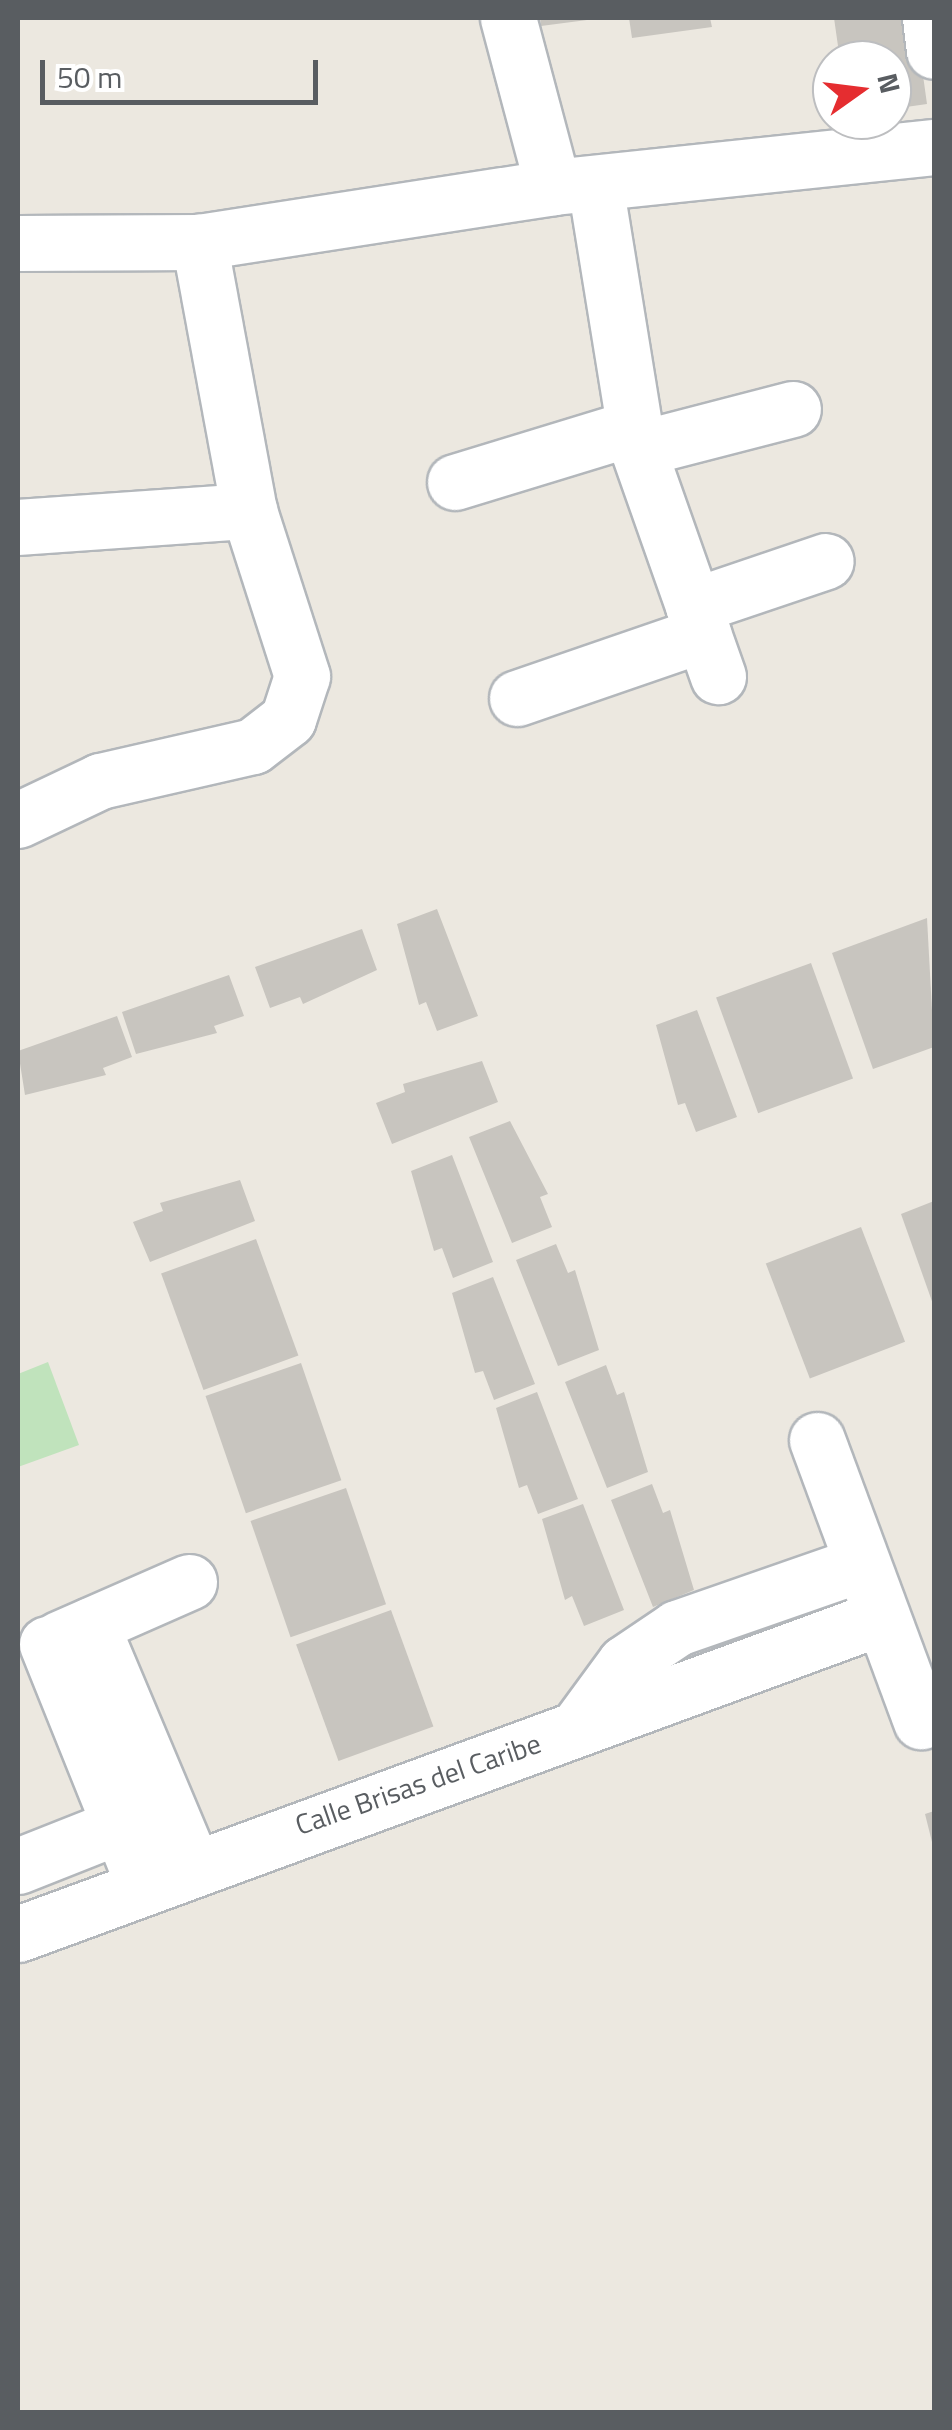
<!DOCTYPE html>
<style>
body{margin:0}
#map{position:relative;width:952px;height:2430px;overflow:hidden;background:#ece8e0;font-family:"Titillium Web",sans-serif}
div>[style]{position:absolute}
.green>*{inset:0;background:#c0e3bc}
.building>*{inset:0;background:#c8c5bf;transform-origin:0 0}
.roads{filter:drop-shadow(2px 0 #b3b7bb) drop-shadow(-2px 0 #b3b7bb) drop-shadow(0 2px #b3b7bb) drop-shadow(0 -2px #b3b7bb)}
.minor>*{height:55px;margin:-27.5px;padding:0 27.5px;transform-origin:27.5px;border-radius:27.5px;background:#fff}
span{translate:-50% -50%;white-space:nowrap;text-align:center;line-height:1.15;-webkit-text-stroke:8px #fff;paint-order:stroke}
.street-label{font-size:28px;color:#595d61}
.frame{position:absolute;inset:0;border:20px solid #595d61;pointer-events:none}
.north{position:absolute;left:812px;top:40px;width:100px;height:100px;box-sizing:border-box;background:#fff;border:2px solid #bdbec0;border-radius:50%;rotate:76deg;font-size:28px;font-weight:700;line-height:40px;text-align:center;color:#595d61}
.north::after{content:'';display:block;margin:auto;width:35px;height:45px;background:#e52d30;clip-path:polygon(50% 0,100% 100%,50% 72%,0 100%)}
.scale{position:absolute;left:40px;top:60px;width:278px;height:45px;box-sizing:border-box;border:5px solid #595d61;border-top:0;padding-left:12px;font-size:30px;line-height:35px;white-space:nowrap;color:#595d61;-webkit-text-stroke:8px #fff;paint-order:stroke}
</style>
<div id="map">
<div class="green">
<div style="clip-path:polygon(48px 1362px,79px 1445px,18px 1467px,18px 1374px)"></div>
</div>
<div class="building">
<div style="clip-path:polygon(540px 18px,587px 18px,587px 20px,541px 26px)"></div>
<div style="clip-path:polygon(629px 18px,710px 18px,712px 27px,632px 38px)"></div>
<div style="clip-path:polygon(834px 18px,915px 18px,927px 104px,892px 109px,892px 60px,840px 60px)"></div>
<div style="clip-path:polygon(437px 909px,478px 1016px,437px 1031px,426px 1002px,419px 1005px,397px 924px)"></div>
<div style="clip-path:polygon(927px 918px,934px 1047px,873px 1069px,832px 953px)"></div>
<div style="clip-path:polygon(362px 929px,377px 970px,303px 1004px,300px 997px,270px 1008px,255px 967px)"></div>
<div style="left:811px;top:963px;width:123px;height:101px;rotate:70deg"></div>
<div style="clip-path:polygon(229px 975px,244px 1016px,214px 1026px,217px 1033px,136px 1054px,122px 1012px)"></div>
<div style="clip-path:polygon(697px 1010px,737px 1117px,696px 1132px,685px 1103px,678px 1105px,656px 1025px)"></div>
<div style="clip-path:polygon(117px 1016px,132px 1057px,103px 1068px,106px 1075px,25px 1095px,18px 1051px)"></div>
<div style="clip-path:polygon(482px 1061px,498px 1102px,392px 1144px,376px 1103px,405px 1092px,403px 1084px)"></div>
<div style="clip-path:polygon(510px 1121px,548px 1194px,540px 1197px,552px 1227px,512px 1243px,469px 1137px)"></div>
<div style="clip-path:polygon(452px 1155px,493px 1262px,453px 1278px,442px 1248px,434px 1251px,411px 1171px)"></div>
<div style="clip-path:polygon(240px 1180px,255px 1221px,150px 1262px,133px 1222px,163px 1211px,160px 1203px)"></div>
<div style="clip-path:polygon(934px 1201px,934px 1307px,901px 1214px)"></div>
<div style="left:861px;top:1227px;width:123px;height:102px;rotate:69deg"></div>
<div style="left:256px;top:1239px;width:124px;height:101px;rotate:70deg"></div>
<div style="clip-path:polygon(556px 1244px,568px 1273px,575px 1270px,599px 1350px,558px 1366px,516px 1260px)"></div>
<div style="clip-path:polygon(493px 1277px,535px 1384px,494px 1400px,483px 1371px,475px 1373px,452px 1293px)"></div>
<div style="left:301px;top:1363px;width:124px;height:101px;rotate:71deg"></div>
<div style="clip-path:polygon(606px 1365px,617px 1395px,624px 1392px,648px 1472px,607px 1488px,565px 1382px)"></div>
<div style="clip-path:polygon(537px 1392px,578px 1499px,538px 1514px,527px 1485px,519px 1488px,496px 1408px)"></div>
<div style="clip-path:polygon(652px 1484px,663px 1513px,670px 1510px,694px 1590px,653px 1607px,611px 1500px)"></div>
<div style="left:346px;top:1488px;width:123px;height:101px;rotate:71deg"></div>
<div style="clip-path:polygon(583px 1504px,624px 1610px,584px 1626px,572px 1596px,565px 1600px,542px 1519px)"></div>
<div style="left:391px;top:1610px;width:124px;height:101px;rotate:70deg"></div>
<div style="clip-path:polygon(934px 1811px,934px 1846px,933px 1846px,925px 1814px)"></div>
</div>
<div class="roads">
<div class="minor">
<div style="left:508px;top:18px;width:175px;rotate:75.1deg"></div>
<div style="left:930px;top:18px;width:33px;rotate:83deg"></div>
<div style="left:595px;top:184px;width:268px;rotate:80.8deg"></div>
<div style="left:638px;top:449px;width:241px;rotate:70.6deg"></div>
<div style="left:18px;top:243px;width:181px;rotate:-0.3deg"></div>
<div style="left:199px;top:242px;width:358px;rotate:-8.8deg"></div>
<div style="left:553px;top:187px;width:383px;rotate:-6deg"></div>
<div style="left:638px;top:449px;width:160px;rotate:-14.5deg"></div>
<div style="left:455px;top:482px;width:188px;rotate:-17deg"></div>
<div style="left:18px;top:527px;width:232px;rotate:-4deg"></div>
<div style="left:693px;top:606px;width:140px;rotate:-18.7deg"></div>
<div style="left:517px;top:698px;width:197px;rotate:-19deg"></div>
<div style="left:18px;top:820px;width:91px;rotate:-25.4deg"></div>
<div style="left:100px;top:781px;width:157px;rotate:-12.9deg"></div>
<div style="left:253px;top:746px;width:44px;rotate:-37.6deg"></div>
<div style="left:288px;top:719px;width:45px;rotate:-72deg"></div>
<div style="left:302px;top:676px;width:173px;rotate:-107.8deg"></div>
<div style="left:249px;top:511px;width:274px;rotate:-100.5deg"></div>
<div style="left:817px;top:1440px;width:300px;rotate:69.7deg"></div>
<div style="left:91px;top:1625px;width:260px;rotate:67.2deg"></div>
<div style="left:59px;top:1639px;width:142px;rotate:-23.7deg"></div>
<div style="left:47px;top:1644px;width:258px;rotate:68.1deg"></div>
<div style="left:578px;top:1727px;width:79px;rotate:-53.7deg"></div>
<div style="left:625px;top:1663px;width:63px;rotate:-33.9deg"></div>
<div style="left:677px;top:1628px;width:192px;rotate:-19.2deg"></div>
<div style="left:18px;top:1866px;width:144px;rotate:-21.6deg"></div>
<div style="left:18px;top:1934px;width:917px;rotate:-20.15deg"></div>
</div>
</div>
<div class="street-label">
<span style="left:418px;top:1784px;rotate:-19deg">Calle Brisas del Caribe</span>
</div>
<div class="frame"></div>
<div class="north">N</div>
<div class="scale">50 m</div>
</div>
